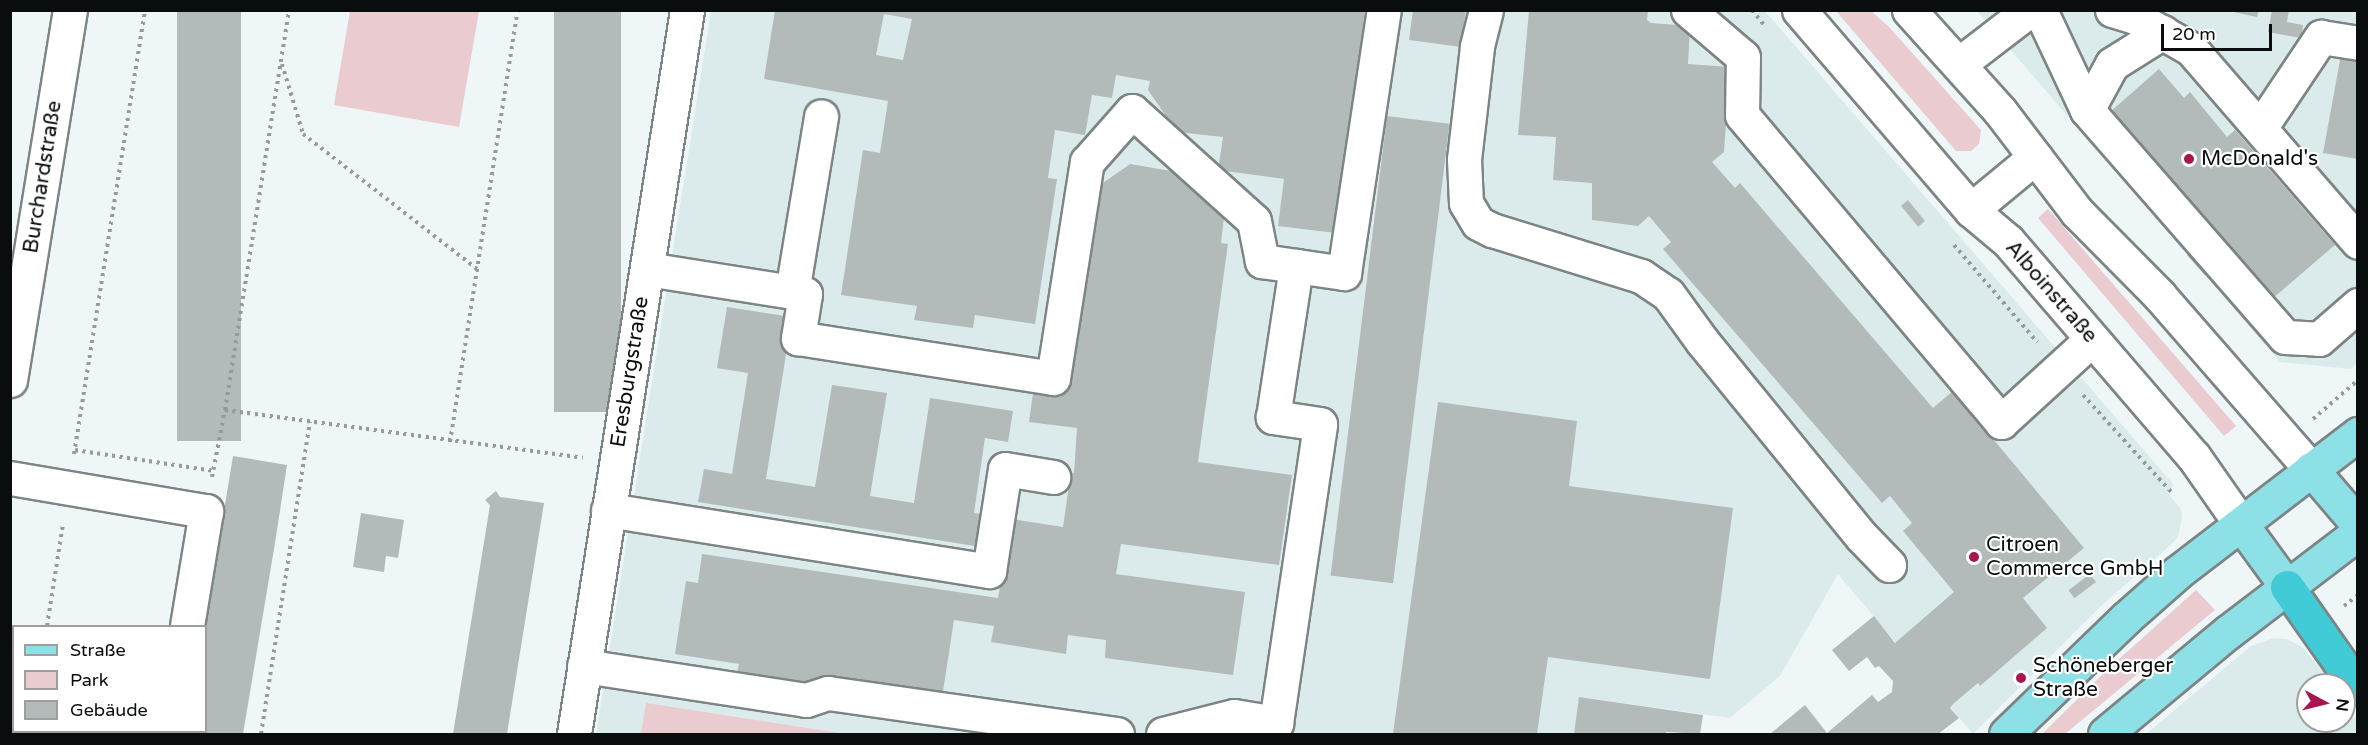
<!DOCTYPE html>
<meta charset="utf-8">
<style>
body{margin:0}
#map{position:relative;width:2368px;height:745px;overflow:hidden;background:#eff6f7;font-family:"Varela Round",sans-serif}
div>[style]{position:absolute}
.built>*{inset:0;background:#dbebec}
.green>*{inset:0;background:#e9cbd0}
.building>*{inset:0;background:#b3baba;transform-origin:0 0}
.path>*{height:4px;margin-top:-2px;transform-origin:0;background:repeating-linear-gradient(90deg,#959a9b 0 3px,transparent 0 7.5px)}
.roads{filter:drop-shadow(2px 0 #7d8484) drop-shadow(-2px 0 #7d8484) drop-shadow(0 2px #7d8484) drop-shadow(0 -2px #7d8484)}
.minor>*{height:33px;margin:-16.5px;padding:0 16.5px;transform-origin:16.5px;border-radius:16.5px;background:#fff}
.major>*{height:33px;margin:-16.5px;padding:0 16.5px;transform-origin:16.5px;border-radius:16.5px;background:#8de0e6}
.highway>*{height:33px;margin:-16.5px;padding:0 16.5px;transform-origin:16.5px;border-radius:16.5px;background:#41cbd6}
.dots>*{width:16px;height:16px;translate:-50% -50%;box-sizing:border-box;border:3px solid #fff;border-radius:50%}
span{translate:-50% -50%;white-space:nowrap;text-align:center;line-height:1.15;-webkit-text-stroke:4.5px #fff;paint-order:stroke}
.poi-label{font-size:21px;color:#0a0d0d}
.left{translate:0 -50%;text-align:left}
.street-label{font-size:21px;color:#0a0d0d}
.frame{position:absolute;inset:0;border:12px solid #0a0d0d;pointer-events:none}
.legend{position:absolute;left:12px;top:625px;width:195px;height:108px;box-sizing:border-box;background:#fff;border:2px solid #9d9e9e;margin:0;padding:8px 10px;list-style:none;font-size:18px;color:#0a0d0d}
.legend li{display:flex;align-items:center;gap:12px;height:30px}
.legend b{width:30px;border:2px solid #9d9e9e}
.north{position:absolute;left:2296px;top:673px;width:60px;height:60px;box-sizing:border-box;background:#fff;border:2px solid #9d9e9e;border-radius:50%;rotate:97deg;font-size:16px;font-weight:700;line-height:24px;text-align:center;color:#0a0d0d}
.north::after{content:'';display:block;margin:auto;width:21px;height:27px;background:#a9164f;clip-path:polygon(50% 0,100% 100%,50% 72%,0 100%)}
.scale{position:absolute;left:2161px;top:24px;width:111px;height:27px;box-sizing:border-box;border:3px solid #0a0d0d;border-top:0;padding-left:8px;font-size:18px;line-height:21px;white-space:nowrap;color:#0a0d0d;-webkit-text-stroke:4px #fff;paint-order:stroke}
</style>
<div id="map">
<div class="built">
<div style="clip-path:polygon(711px 11px,1765px 11px,2174px 485px,2167px 492px,2181px 509px,2182px 516px,2179px 534px,2174px 542px,2102px 605px,1973px 734px,1838px 574px,1780px 676px,1730px 718px,1580px 697px,1574px 734px,596px 734px)"></div>
<div style="clip-path:polygon(1977px 11px,2357px 11px,2357px 363px,2351px 369px,2280px 362px)"></div>
<div style="clip-path:polygon(2274px 638px,2287px 639px,2302px 647px,2334px 685px,2308px 685px,2308px 721px,2344px 721px,2344px 700px,2357px 722px,2357px 734px,2146px 734px,2251px 646px)"></div>
</div>
<div class="green">
<div style="clip-path:polygon(350px 11px,479px 11px,459px 127px,334px 105px)"></div>
<div style="clip-path:polygon(1836px 11px,1871px 11px,1889px 27px,1981px 130px,1979px 144px,1971px 151px,1956px 151px)"></div>
<div style="clip-path:polygon(2048px 209px,2236px 426px,2224px 436px,2038px 218px)"></div>
<div style="clip-path:polygon(2196px 590px,2215px 610px,2065px 734px,2042px 734px,2108px 669px)"></div>
<div style="clip-path:polygon(646px 703px,846px 734px,641px 734px)"></div>
</div>
<div class="building">
<div style="left:177px;top:10px;width:64px;height:431px"></div>
<div style="left:554px;top:10px;width:67px;height:402px"></div>
<div style="clip-path:polygon(evenodd,775px 10px,1365px 10px,1336px 233px,1278px 226px,1284px 179px,1218px 170px,1223px 137px,1177px 132px,1148px 90px,1150px 81px,1116px 75px,1112px 98px,1092px 95px,1085px 135px,1055px 130px,1048px 178px,1057px 179px,1035px 324px,975px 315px,973px 328px,914px 320px,917px 306px,841px 295px,863px 150px,880px 153px,888px 101px,764px 79px,775px 10px,884px 14px,912px 19px,903px 60px,876px 55px,884px 14px)"></div>
<div style="clip-path:polygon(1413px 10px,1466px 10px,1461px 47px,1409px 40px)"></div>
<div style="clip-path:polygon(1529px 10px,1648px 10px,1647px 20px,1651px 23px,1690px 26px,1688px 64px,1730px 67px,1724px 152px,1712px 162px,1735px 188px,1740px 183px,1933px 408px,1953px 391px,2084px 548px,2023px 598px,2047px 628px,1980px 686px,1978px 683px,1953px 704px,1950px 708px,1959px 718px,1938px 734px,1770px 734px,1805px 705px,1827px 733px,1872px 695px,1878px 702px,1892px 692px,1893px 681px,1879px 666px,1875px 668px,1867px 657px,1849px 671px,1832px 650px,1874px 616px,1895px 643px,1954px 592px,1903px 531px,1912px 523px,1890px 496px,1882px 503px,1663px 249px,1671px 242px,1649px 216px,1638px 226px,1592px 220px,1592px 183px,1553px 180px,1556px 137px,1518px 135px)"></div>
<div style="clip-path:polygon(2224px 10px,2259px 10px,2257px 17px)"></div>
<div style="clip-path:polygon(2272px 10px,2289px 10px,2287px 22px,2303px 25px,2301px 38px,2268px 32px)"></div>
<div style="clip-path:polygon(2341px 55px,2358px 58px,2358px 159px,2323px 153px)"></div>
<div style="clip-path:polygon(2159px 69px,2184px 98px,2190px 92px,2227px 137px,2235px 130px,2335px 245px,2266px 304px,2110px 112px)"></div>
<div style="left:1387px;top:116px;width:63px;height:463px;rotate:7deg"></div>
<div style="clip-path:polygon(1130px 164px,1171px 171px,1224px 218px,1221px 243px,1228px 244px,1198px 462px,1292px 475px,1279px 565px,1121px 544px,1116px 574px,1245px 592px,1233px 675px,1105px 658px,1106px 640px,1068px 635px,1066px 654px,991px 642px,994px 626px,954px 620px,942px 698px,814px 680px,812px 687px,736px 676px,739px 664px,675px 654px,686px 581px,698px 583px,702px 554px,998px 598px,1012px 519px,1063px 527px,1071px 472px,1074px 473px,1077px 428px,1029px 422px,1033px 393px,1061px 397px,1068px 348px,1100px 185px)"></div>
<div style="left:1908px;top:200px;width:27px;height:9px;rotate:51deg"></div>
<div style="left:2193px;top:250px;width:27px;height:8px;rotate:48deg"></div>
<div style="clip-path:polygon(727px 307px,792px 317px,766px 479px,815px 487px,832px 385px,887px 393px,870px 496px,914px 503px,930px 398px,1013px 411px,1008px 442px,985px 438px,974px 513px,986px 515px,981px 547px,698px 502px,704px 469px,732px 474px,748px 373px,717px 368px)"></div>
<div style="clip-path:polygon(1438px 402px,1577px 421px,1569px 486px,1733px 508px,1710px 679px,1548px 657px,1537px 734px,1393px 734px)"></div>
<div style="clip-path:polygon(233px 456px,287px 465px,275px 543px,243px 734px,187px 734px,187px 732px,206px 732px,205px 626px)"></div>
<div style="clip-path:polygon(496px 491px,500px 497px,544px 503px,507px 734px,453px 734px,490px 505px,485px 500px)"></div>
<div style="clip-path:polygon(361px 513px,404px 520px,398px 558px,386px 556px,384px 572px,353px 567px)"></div>
<div style="left:2090px;top:574px;width:10px;height:27px;rotate:53deg"></div>
<div style="clip-path:polygon(1579px 697px,1703px 715px,1700px 734px,1666px 732px,1666px 734px,1574px 734px)"></div>
</div>
<div class="path">
<div style="left:1752px;top:10px;width:21px;rotate:51deg"></div>
<div style="left:282px;top:64px;width:73px;rotate:73.3deg"></div>
<div style="left:303px;top:134px;width:220px;rotate:37.8deg"></div>
<div style="left:1954px;top:245px;width:128px;rotate:49.4deg"></div>
<div style="left:2083px;top:395px;width:134px;rotate:47.7deg"></div>
<div style="left:225px;top:410px;width:405px;rotate:-80.9deg"></div>
<div style="left:2313px;top:419px;width:60px;rotate:-40.9deg"></div>
<div style="left:450px;top:442px;width:437px;rotate:-81.1deg"></div>
<div style="left:75px;top:450px;width:141px;rotate:8.6deg"></div>
<div style="left:74px;top:454px;width:450px;rotate:-80.9deg"></div>
<div style="left:212px;top:477px;width:68px;rotate:-79deg"></div>
<div style="left:225px;top:410px;width:361px;rotate:7.6deg"></div>
<div style="left:2344px;top:606px;width:18px;rotate:-38deg"></div>
<div style="left:47px;top:626px;width:103px;rotate:-81.1deg"></div>
<div style="left:29px;top:734px;width:2px;rotate:-63deg"></div>
<div style="left:261px;top:734px;width:316px;rotate:-81.1deg"></div>
</div>
<div class="roads">
<div class="minor">
<div style="left:1486px;top:10px;width:38px;rotate:104deg"></div>
<div style="left:1477px;top:47px;width:113px;rotate:96.6deg"></div>
<div style="left:1464px;top:159px;width:44px;rotate:87.4deg"></div>
<div style="left:1466px;top:203px;width:23px;rotate:59deg"></div>
<div style="left:1478px;top:223px;width:16px;rotate:27deg"></div>
<div style="left:1492px;top:230px;width:156px;rotate:17.2deg"></div>
<div style="left:1641px;top:276px;width:32px;rotate:34deg"></div>
<div style="left:1668px;top:294px;width:58px;rotate:54.1deg"></div>
<div style="left:1702px;top:341px;width:253px;rotate:50.8deg"></div>
<div style="left:1862px;top:537px;width:39px;rotate:46deg"></div>
<div style="left:1688px;top:10px;width:72px;rotate:40.5deg"></div>
<div style="left:1743px;top:57px;width:58px;rotate:91deg"></div>
<div style="left:1742px;top:115px;width:402px;rotate:49.8deg"></div>
<div style="left:2001px;top:422px;width:123px;rotate:-42.4deg"></div>
<div style="left:1799px;top:10px;width:264px;rotate:49.3deg"></div>
<div style="left:1971px;top:210px;width:48px;rotate:40deg"></div>
<div style="left:2008px;top:241px;width:285px;rotate:49.3deg"></div>
<div style="left:2194px;top:457px;width:82px;rotate:55deg"></div>
<div style="left:1909px;top:10px;width:136px;rotate:48deg"></div>
<div style="left:2000px;top:111px;width:127px;rotate:52.7deg"></div>
<div style="left:2077px;top:212px;width:117px;rotate:45.3deg"></div>
<div style="left:2159px;top:295px;width:231px;rotate:48.9deg"></div>
<div style="left:2040px;top:10px;width:110px;rotate:64.8deg"></div>
<div style="left:2087px;top:110px;width:301px;rotate:48.9deg"></div>
<div style="left:2285px;top:337px;width:34px;rotate:3deg"></div>
<div style="left:2319px;top:339px;width:52px;rotate:-41.1deg"></div>
<div style="left:2112px;top:10px;width:24px;rotate:17deg"></div>
<div style="left:2135px;top:17px;width:64px;rotate:29.7deg"></div>
<div style="left:2191px;top:49px;width:255px;rotate:49.1deg"></div>
<div style="left:1959px;top:64px;width:88px;rotate:-37.6deg"></div>
<div style="left:2087px;top:110px;width:52px;rotate:-61.5deg"></div>
<div style="left:2112px;top:64px;width:60px;rotate:-32.1deg"></div>
<div style="left:2260px;top:128px;width:110px;rotate:-56.2deg"></div>
<div style="left:2321px;top:37px;width:37px;rotate:9deg"></div>
<div style="left:1971px;top:210px;width:83px;rotate:-39.6deg"></div>
<div style="left:647px;top:269px;width:160px;rotate:9deg"></div>
<div style="left:805px;top:294px;width:45px;rotate:99deg"></div>
<div style="left:798px;top:338px;width:258px;rotate:8.9deg"></div>
<div style="left:1053px;top:378px;width:219px;rotate:-81.1deg"></div>
<div style="left:1087px;top:162px;width:68px;rotate:-48.6deg"></div>
<div style="left:1132px;top:111px;width:164px;rotate:42deg"></div>
<div style="left:1254px;top:221px;width:41px;rotate:78.7deg"></div>
<div style="left:1262px;top:261px;width:83px;rotate:8.3deg"></div>
<div style="left:1344px;top:273px;width:266px;rotate:-81.4deg"></div>
<div style="left:792px;top:292px;width:178px;rotate:-80.6deg"></div>
<div style="left:10px;top:380px;width:375px;rotate:-80.8deg"></div>
<div style="left:10px;top:478px;width:199px;rotate:9.6deg"></div>
<div style="left:206px;top:511px;width:117px;rotate:99.4deg"></div>
<div style="left:608px;top:510px;width:386px;rotate:9.1deg"></div>
<div style="left:989px;top:571px;width:103px;rotate:-81.1deg"></div>
<div style="left:1005px;top:469px;width:49px;rotate:9.5deg"></div>
<div style="left:584px;top:666px;width:225px;rotate:8.7deg"></div>
<div style="left:806px;top:700px;width:23px;rotate:-18deg"></div>
<div style="left:828px;top:693px;width:292px;rotate:8.1deg"></div>
<div style="left:169px;top:734px;width:2px;rotate:-63deg"></div>
<div style="left:574px;top:734px;width:733px;rotate:-81.13deg"></div>
<div style="left:1163px;top:734px;width:73px;rotate:-14.2deg"></div>
<div style="left:1234px;top:716px;width:43px;rotate:9.5deg"></div>
<div style="left:1276px;top:723px;width:302px;rotate:-81.6deg"></div>
<div style="left:1320px;top:424px;width:48px;rotate:-171.5deg"></div>
<div style="left:1273px;top:417px;width:153px;rotate:-81.3deg"></div>
</div>
<div class="major">
<div style="left:2311px;top:469px;width:72px;rotate:49.5deg"></div>
<div style="left:2241px;top:524px;width:78px;rotate:53.9deg"></div>
<div style="left:2006px;top:734px;width:167px;rotate:-44deg"></div>
<div style="left:2126px;top:618px;width:69px;rotate:-41.5deg"></div>
<div style="left:2178px;top:572px;width:227px;rotate:-37.5deg"></div>
<div style="left:2105px;top:734px;width:160px;rotate:-39.7deg"></div>
<div style="left:2228px;top:632px;width:163px;rotate:-37.3deg"></div>
</div>
<div class="highway">
<div style="left:2287px;top:587px;width:123px;rotate:54.9deg"></div>
</div>
</div>
<div class="dots">
<div style="left:2189px;top:159px;background:#a9164f"></div>
<div style="left:1974px;top:557px;background:#a9164f"></div>
<div style="left:2021px;top:678px;background:#a9164f"></div>
</div>
<div class="poi-label">
<span class="left" style="left:2201px;top:159px">McDonald's</span>
<span class="left" style="left:1986px;top:557px">Citroen<br>Commerce GmbH</span>
<span class="left" style="left:2033px;top:678px">Schöneberger<br>Straße</span>
</div>
<div class="street-label">
<span style="left:43px;top:177px;rotate:-81deg">Burchardstraße</span>
<span style="left:2051px;top:292px;rotate:49deg">Alboinstraße</span>
<span style="left:630px;top:372px;rotate:-81deg">Eresburgstraße</span>
</div>
<div class="frame"></div>
<ul class="legend">
<li><b style="height:8px;background:#8de0e6"></b>Straße</li>
<li><b style="height:16px;background:#e9cbd0"></b>Park</li>
<li><b style="height:16px;background:#b3baba"></b>Gebäude</li>
</ul>
<div class="north">N</div>
<div class="scale">20 m</div>
</div>
